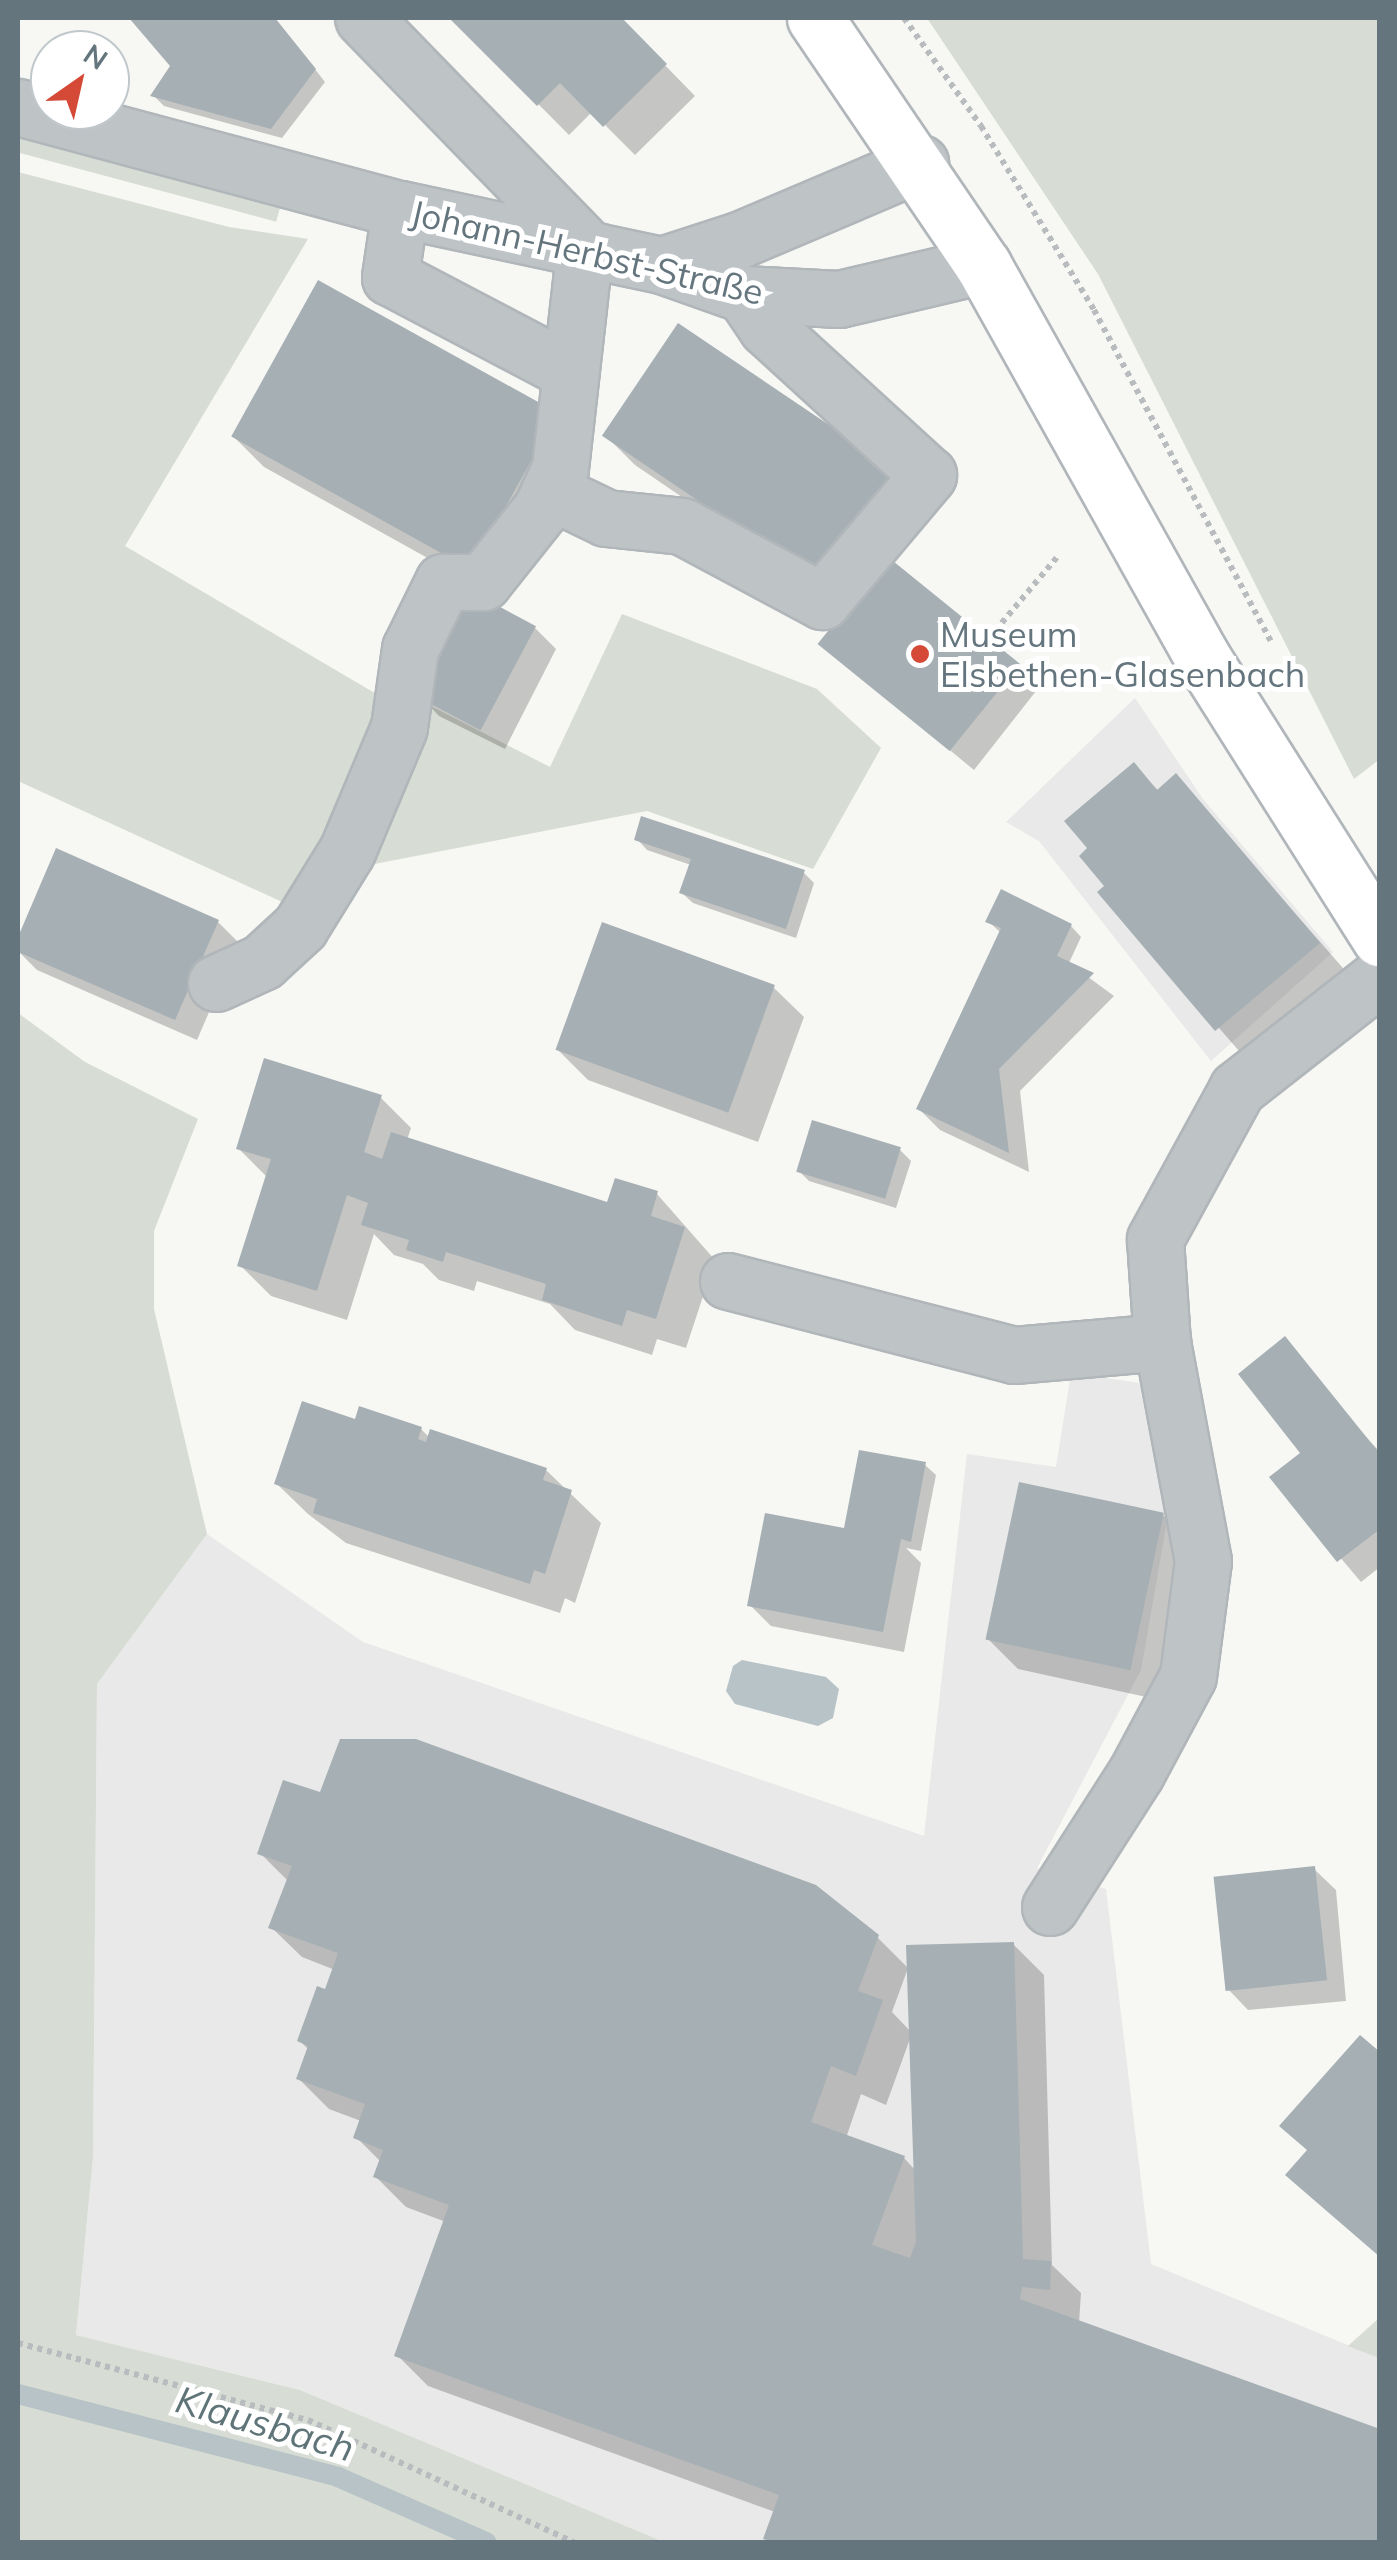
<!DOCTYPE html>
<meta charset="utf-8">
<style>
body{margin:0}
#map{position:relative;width:1397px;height:2560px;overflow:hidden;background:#f7f7f4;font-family:Mulish,sans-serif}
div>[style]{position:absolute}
.built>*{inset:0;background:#e8e9e8}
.green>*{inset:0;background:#d7dcd4;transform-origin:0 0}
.water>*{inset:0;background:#b7c3c6}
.shadow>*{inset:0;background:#0003}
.stream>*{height:20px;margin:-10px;padding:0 10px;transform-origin:10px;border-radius:10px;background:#b7c3c6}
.building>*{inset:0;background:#a6afb3;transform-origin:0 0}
.path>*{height:6px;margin-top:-3px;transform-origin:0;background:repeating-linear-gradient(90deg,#b9bcbe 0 5px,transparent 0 10px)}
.roads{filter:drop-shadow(2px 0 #b0b6b9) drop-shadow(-2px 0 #b0b6b9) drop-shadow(0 2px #b0b6b9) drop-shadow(0 -2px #b0b6b9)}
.minor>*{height:55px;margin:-27.5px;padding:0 27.5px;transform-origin:27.5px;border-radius:27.5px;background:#bec3c6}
.major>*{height:55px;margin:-27.5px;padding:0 27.5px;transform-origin:27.5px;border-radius:27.5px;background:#fff}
.dots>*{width:28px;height:28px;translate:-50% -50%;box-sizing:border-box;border:5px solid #fff;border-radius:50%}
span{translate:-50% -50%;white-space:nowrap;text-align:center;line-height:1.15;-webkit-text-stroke:10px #fff;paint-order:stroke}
.street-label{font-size:35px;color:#64757d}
.poi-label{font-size:35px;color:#64757d}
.left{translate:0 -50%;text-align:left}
.water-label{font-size:38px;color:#5f7478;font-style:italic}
.frame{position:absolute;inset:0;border:20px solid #64757d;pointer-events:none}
.north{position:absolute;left:30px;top:30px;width:100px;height:100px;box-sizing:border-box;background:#fff;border:2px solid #c1c8cb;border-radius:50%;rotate:34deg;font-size:28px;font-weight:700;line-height:40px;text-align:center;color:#64757d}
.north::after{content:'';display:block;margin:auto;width:35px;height:45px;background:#d54a36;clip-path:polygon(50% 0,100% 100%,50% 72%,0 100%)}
</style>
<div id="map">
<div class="built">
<div style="clip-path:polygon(1135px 698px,1203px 799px,1333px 952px,1211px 1061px,1039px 841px,1006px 822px)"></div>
<div style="clip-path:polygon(1071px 1373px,1140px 1383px,1170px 1504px,1141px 1670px,1037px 1868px,1106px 1889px,1151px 2264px,1379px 2358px,1379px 2542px,664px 2542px,300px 2390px,76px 2335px,93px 2158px,97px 1684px,207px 1534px,363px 1642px,924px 1836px,967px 1454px,1056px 1467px)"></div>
</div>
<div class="green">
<div style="clip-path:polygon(927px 18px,1379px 18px,1380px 759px,1354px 779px,1098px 274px)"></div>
<div style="left:18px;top:138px;width:271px;height:14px;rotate:15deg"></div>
<div style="clip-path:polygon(18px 172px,229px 227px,308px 239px,125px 546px,390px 702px,291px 906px,18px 781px)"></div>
<div style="clip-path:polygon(622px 614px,817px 689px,881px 748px,813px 869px,647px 811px,359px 867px,423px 702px,550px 767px)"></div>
<div style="clip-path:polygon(18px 1013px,85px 1062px,198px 1119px,154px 1231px,154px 1309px,207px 1534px,97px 1684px,93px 2158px,76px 2335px,300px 2390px,664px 2542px,18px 2542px)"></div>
<div style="clip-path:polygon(1379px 2318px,1379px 2358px,1348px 2346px)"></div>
</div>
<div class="water">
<div style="clip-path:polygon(742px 1660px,826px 1677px,839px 1689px,833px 1718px,818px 1726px,735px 1704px,726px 1691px,733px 1666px)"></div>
</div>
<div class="shadow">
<div style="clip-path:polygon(132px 18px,275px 18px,325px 82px,282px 138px,164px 106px,154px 96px,181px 76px)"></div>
<div style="clip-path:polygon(453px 18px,619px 18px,695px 96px,635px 155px,592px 112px,569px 135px)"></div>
<div style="clip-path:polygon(557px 415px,503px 600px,264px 467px,234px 437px)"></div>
<div style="clip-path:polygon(605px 435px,892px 471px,878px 573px,1019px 665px,1040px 686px,974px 770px,822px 645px,849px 611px,635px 465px)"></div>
<div style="clip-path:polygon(535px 628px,556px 649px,505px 749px,439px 716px,418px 694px)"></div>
<div style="clip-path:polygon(1133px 766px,1159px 791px,1176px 777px,1349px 975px,1247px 1060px,1100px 892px,1108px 887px,1091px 848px)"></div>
<div style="clip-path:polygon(637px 839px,803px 872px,814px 883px,796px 938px,693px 903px,682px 893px,691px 865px,647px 850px)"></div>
<div style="clip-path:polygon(57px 852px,218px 922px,239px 943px,197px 1040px,37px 970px,18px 951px)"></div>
<div style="clip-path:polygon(988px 921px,1071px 926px,1081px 937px,1069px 963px,1114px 996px,1020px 1091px,1029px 1172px,940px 1130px,919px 1109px,1001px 933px)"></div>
<div style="clip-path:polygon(773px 987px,804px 1017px,758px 1142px,588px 1080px,558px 1050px)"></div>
<div style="clip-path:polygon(380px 1097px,411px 1128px,407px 1140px,609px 1205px,657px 1194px,715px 1260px,686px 1348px,657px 1339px,652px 1355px,575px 1330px,550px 1304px,477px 1281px,474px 1291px,439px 1280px,423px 1264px,394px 1255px,374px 1234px,347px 1320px,271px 1296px,240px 1265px,268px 1178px,238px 1148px)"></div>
<div style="clip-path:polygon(900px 1150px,911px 1161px,896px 1208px,809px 1181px,798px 1170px)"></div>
<div style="clip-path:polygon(356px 1422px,421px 1429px,430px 1438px,546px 1470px,601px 1523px,575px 1603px,565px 1598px,560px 1613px,346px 1543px,308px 1514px,277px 1484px)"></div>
<div style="clip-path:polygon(1354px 1424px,1380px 1452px,1380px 1567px,1361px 1582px,1273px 1478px)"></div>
<div style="clip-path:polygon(925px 1465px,936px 1475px,921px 1551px,906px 1548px,921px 1563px,904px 1652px,771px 1626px,750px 1605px)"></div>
<div style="clip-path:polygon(1163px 1515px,1193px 1545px,1160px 1700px,1018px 1669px,988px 1639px)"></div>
<div style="clip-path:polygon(evenodd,260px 1853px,877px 1937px,908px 1968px,892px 2012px,911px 2032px,1013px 1944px,1044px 1975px,1052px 2265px,1081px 2293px,1079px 2323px,1380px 2432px,1380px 2542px,771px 2542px,766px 2538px,775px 2512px,428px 2386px,397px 2355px,446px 2222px,406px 2207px,375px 2176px,381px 2162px,356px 2137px,361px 2121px,329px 2109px,299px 2079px,309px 2050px,300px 2041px,335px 1970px,302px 1957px,271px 1927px,289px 1882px,260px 1853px,911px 2036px,916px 2171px,904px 2158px,846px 2138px,861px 2094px,886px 2105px,911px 2036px)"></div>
<div style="clip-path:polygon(1314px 1869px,1336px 1890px,1346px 2001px,1248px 2010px,1227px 1988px)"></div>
</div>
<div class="stream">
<div style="left:18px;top:2394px;width:331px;rotate:14.5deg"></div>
<div style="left:338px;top:2477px;width:162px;rotate:23.7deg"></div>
</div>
<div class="building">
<div style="clip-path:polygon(129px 18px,275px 18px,316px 69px,271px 129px,150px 96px,170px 66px)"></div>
<div style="clip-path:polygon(449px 18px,622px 18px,667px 64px,603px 127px,560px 83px,537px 106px)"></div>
<div style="left:318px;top:280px;width:274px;height:179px;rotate:29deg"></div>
<div style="left:678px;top:323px;width:261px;height:136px;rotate:34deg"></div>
<div style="left:888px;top:557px;width:170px;height:112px;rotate:39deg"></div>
<div style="left:468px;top:590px;width:77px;height:118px;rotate:28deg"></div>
<div style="clip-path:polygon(1134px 762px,1157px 790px,1176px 773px,1320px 943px,1215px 1031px,1097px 892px,1104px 886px,1079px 856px,1087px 848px,1064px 821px)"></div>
<div style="clip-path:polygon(641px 816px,805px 870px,786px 929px,679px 893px,691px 859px,634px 840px)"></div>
<div style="clip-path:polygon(56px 848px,219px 920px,175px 1020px,18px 952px,18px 937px)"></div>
<div style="clip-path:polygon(1001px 889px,1072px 924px,1057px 956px,1094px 973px,999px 1069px,1009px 1153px,916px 1109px,1001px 928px,985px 922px)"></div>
<div style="left:602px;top:922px;width:184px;height:136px;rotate:20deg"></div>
<div style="clip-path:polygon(264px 1058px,382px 1095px,364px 1152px,382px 1159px,391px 1132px,607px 1202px,615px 1178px,658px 1191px,651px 1216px,685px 1227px,656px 1319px,627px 1310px,622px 1326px,542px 1300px,546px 1284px,446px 1252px,443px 1262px,406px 1250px,409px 1240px,361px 1225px,368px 1203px,347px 1195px,317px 1291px,237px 1266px,271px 1159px,236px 1149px)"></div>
<div style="left:812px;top:1120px;width:93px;height:54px;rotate:17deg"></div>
<div style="clip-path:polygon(1285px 1336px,1380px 1454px,1380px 1529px,1337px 1562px,1269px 1477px,1300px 1453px,1238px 1374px)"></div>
<div style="clip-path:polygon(302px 1401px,355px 1419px,359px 1406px,422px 1427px,418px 1439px,426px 1442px,430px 1429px,547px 1468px,543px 1480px,572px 1490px,545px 1574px,534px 1570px,530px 1584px,313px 1513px,317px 1499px,274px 1484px)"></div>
<div style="clip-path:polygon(859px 1450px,926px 1462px,911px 1542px,901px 1539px,883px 1632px,747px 1606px,765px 1513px,844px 1528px)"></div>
<div style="left:1019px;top:1482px;width:148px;height:161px;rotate:12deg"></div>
<div style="clip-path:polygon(340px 1739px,416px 1739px,816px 1885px,879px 1935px,858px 1991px,883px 2000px,856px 2076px,831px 2066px,811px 2122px,905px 2156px,872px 2245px,910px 2258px,916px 2242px,906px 1945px,1014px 1942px,1023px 2259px,1051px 2261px,1050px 2290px,1022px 2287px,1020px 2299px,1380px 2429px,1380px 2542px,774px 2542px,763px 2539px,779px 2495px,394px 2356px,449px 2205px,373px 2177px,383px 2150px,353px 2138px,365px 2104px,296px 2079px,308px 2046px,297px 2041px,317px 1986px,325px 1989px,338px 1953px,268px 1928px,292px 1866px,257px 1854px,283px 1780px,320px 1792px)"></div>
<div style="left:1315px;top:1866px;width:115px;height:102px;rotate:84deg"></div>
<div style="clip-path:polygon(1360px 2035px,1380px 2052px,1380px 2257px,1285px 2175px,1307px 2150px,1279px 2126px)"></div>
</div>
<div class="path">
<div style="left:904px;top:18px;width:133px;rotate:54.5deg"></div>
<div style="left:981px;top:126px;width:216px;rotate:58.4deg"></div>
<div style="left:1094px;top:310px;width:375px;rotate:61.9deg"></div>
<div style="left:989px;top:638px;width:107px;rotate:-49.9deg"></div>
<div style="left:18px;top:2343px;width:300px;rotate:14.9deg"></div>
<div style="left:308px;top:2420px;width:292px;rotate:24.7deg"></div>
</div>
<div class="roads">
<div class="minor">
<div style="left:18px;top:107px;width:395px;rotate:15deg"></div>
<div style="left:400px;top:209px;width:268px;rotate:12.1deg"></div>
<div style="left:662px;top:265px;width:87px;rotate:19.5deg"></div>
<div style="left:744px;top:294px;width:95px;rotate:3deg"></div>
<div style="left:839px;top:299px;width:148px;rotate:-13.3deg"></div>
<div style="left:400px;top:209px;width:69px;rotate:98.4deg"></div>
<div style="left:390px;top:277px;width:204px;rotate:27.7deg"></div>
<div style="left:662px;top:265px;width:81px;rotate:-18deg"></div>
<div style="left:739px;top:240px;width:197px;rotate:-23deg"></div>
<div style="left:550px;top:491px;width:62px;rotate:25.7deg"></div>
<div style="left:606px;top:518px;width:76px;rotate:6deg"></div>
<div style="left:682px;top:526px;width:159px;rotate:28.2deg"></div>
<div style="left:822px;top:601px;width:165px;rotate:-49.9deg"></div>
<div style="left:928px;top:475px;width:218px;rotate:-137.6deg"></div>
<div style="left:767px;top:328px;width:41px;rotate:-124.1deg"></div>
<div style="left:216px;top:983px;width:51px;rotate:-24.5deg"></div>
<div style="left:262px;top:962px;width:52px;rotate:-42.6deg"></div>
<div style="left:300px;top:927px;width:89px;rotate:-58.3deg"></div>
<div style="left:347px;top:851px;width:134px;rotate:-67.2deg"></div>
<div style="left:399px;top:727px;width:79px;rotate:-82deg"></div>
<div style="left:410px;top:649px;width:75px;rotate:-63.8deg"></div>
<div style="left:443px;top:582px;width:40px"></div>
<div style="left:483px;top:582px;width:93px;rotate:-51.5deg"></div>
<div style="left:541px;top:509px;width:45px;rotate:-65.1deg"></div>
<div style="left:560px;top:468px;width:223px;rotate:-83.6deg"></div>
<div style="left:585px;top:246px;width:318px;rotate:-134.2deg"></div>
<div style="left:728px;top:1281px;width:295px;rotate:14.5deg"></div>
<div style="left:1014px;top:1355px;width:149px;rotate:-5deg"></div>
<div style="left:1050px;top:1907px;width:159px;rotate:-57.3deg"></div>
<div style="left:1136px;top:1773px;width:110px;rotate:-61.8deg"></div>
<div style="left:1188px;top:1676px;width:116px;rotate:-82.6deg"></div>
<div style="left:1203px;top:1561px;width:223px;rotate:-100.6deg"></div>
<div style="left:1162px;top:1342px;width:103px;rotate:-93.9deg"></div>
<div style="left:1155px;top:1239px;width:171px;rotate:-61.3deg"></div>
<div style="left:1237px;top:1089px;width:182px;rotate:-38.1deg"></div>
</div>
<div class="major">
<div style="left:815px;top:18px;width:299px;rotate:55.8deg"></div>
<div style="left:983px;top:265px;width:449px;rotate:60.8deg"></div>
<div style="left:1202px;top:657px;width:333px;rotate:57.7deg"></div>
</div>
</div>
<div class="dots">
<div style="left:920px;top:654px;background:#d54a36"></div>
</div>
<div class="street-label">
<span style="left:587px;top:252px;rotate:13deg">Johann-Herbst-Straße</span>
</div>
<div class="poi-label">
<span class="left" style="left:940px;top:654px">Museum<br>Elsbethen-Glasenbach</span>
</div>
<div class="water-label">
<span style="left:265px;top:2424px;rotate:16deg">Klausbach</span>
</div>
<div class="frame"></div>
<div class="north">N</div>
</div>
